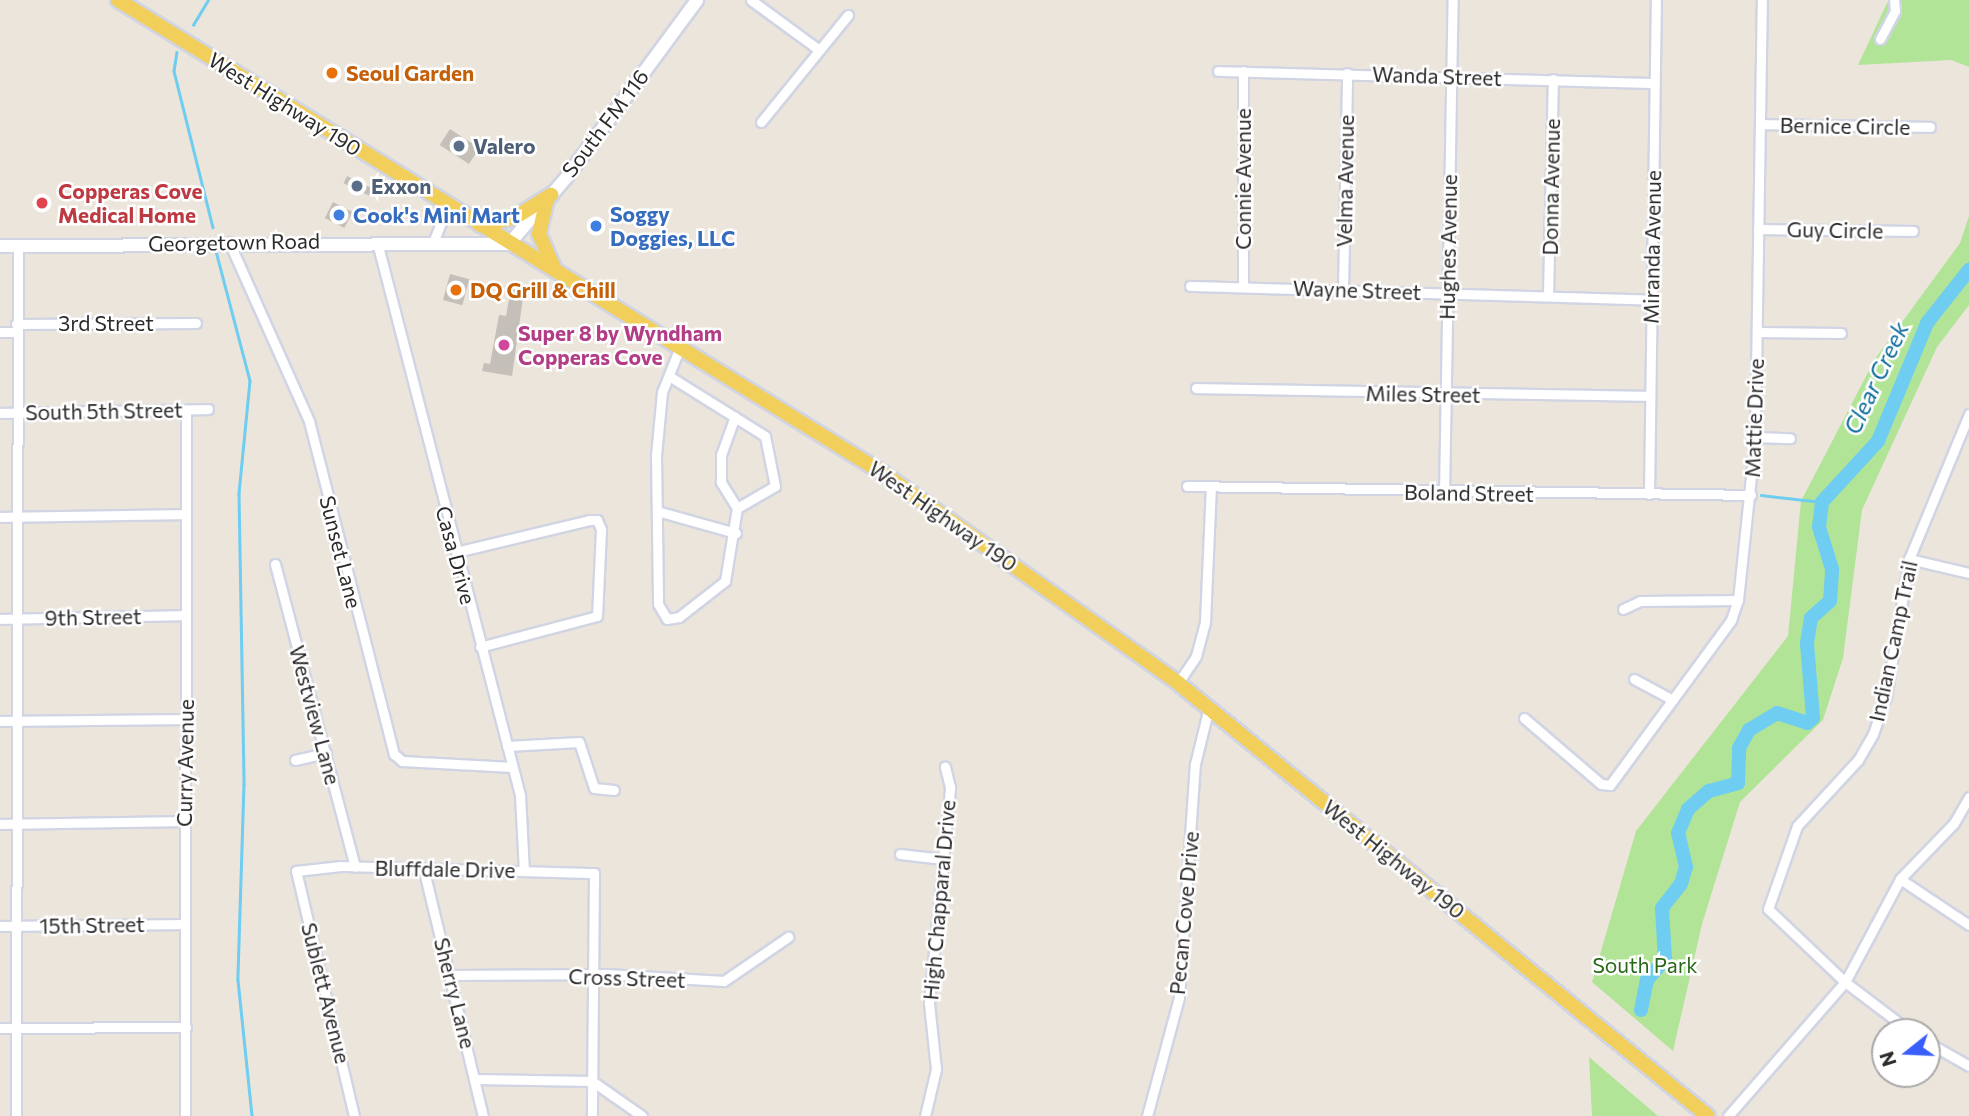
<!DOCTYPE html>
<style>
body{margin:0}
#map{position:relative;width:1969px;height:1116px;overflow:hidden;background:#ece5dc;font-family:Commissioner,sans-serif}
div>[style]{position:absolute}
.green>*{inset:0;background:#b2e498}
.stream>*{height:2.5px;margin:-1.25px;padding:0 1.25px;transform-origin:1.25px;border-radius:1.25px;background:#6ecdf0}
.river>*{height:14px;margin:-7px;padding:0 7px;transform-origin:7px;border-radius:7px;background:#6ecdf0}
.building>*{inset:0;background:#c4bfb8;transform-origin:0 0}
.roads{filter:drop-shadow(2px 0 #d1d5e3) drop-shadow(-2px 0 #d1d5e3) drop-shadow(0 2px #d1d5e3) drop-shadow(0 -2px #d1d5e3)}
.street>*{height:9px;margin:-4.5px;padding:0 4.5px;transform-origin:4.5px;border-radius:4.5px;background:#fff}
.secondary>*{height:12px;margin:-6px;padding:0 6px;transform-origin:6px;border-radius:6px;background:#fff}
.primary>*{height:14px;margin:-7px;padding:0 7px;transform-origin:7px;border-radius:7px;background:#f2cf5b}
.dots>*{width:19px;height:19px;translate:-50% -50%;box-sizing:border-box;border:4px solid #fff;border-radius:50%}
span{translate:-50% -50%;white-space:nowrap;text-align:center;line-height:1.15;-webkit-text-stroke:5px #fff;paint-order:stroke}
.food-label{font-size:21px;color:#c56008;font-weight:700}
.left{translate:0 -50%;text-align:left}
.street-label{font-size:21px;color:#2a2a2a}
.service-label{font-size:21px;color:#4e5e75;font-weight:700}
.health-label{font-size:21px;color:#be3a42;font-weight:700}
.shop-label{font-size:21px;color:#366cbe;font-weight:700}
.hotel-label{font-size:21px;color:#b23c85;font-weight:700}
.park-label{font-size:21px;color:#2a6819}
.water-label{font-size:23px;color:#0c6b9d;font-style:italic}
.north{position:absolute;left:1871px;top:1018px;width:70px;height:70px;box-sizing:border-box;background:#fff;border:2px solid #aaa;border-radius:50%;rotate:252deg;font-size:19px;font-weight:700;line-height:28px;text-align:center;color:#2a2a2a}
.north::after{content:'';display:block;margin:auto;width:24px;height:32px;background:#3a5efc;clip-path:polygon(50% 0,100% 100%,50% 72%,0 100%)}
</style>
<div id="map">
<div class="green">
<div style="clip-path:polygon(1896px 0,1969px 0,1969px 67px,1951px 60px,1858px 65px,1887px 3px)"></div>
<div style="clip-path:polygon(1969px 216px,1969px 305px,1937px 347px,1862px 510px,1843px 658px,1823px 720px,1740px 802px,1702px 924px,1673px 1051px,1592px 982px,1636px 831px,1788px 636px,1801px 501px,1875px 359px,1960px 243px)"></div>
<div style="clip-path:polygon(1589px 1057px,1658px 1116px,1592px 1116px)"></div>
</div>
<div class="stream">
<div style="left:193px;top:25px;width:29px;rotate:-59deg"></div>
<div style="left:177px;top:52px;width:19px;rotate:99deg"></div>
<div style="left:174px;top:71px;width:161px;rotate:76deg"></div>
<div style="left:216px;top:251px;width:134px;rotate:75.3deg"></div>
<div style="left:250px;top:381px;width:113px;rotate:95.6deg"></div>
<div style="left:239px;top:493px;width:291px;rotate:89deg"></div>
<div style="left:244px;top:784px;width:196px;rotate:91.8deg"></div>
<div style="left:238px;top:980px;width:137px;rotate:84.1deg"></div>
<div style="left:1761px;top:495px;width:61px;rotate:6.5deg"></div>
</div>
<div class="river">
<div style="left:1641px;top:1010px;width:31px;rotate:-79deg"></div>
<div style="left:1647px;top:980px;width:28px;rotate:-49deg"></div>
<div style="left:1665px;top:959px;width:51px;rotate:-93.4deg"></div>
<div style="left:1662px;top:908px;width:31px;rotate:-52deg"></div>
<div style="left:1681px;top:884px;width:18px;rotate:-74deg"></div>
<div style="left:1686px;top:867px;width:35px;rotate:-103deg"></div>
<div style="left:1678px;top:833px;width:26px;rotate:-67deg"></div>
<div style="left:1688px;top:809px;width:28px;rotate:-41deg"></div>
<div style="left:1709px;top:791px;width:30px;rotate:-15deg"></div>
<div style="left:1738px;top:783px;width:35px;rotate:-88deg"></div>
<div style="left:1739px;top:748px;width:21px;rotate:-61deg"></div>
<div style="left:1749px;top:730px;width:33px;rotate:-31deg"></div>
<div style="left:1777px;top:713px;width:32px;rotate:18deg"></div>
<div style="left:1807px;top:723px;width:8px;rotate:-40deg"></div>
<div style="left:1813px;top:718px;width:75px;rotate:-94.6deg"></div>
<div style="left:1807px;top:643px;width:25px;rotate:-81deg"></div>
<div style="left:1811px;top:618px;width:25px;rotate:-42deg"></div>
<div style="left:1830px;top:601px;width:32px;rotate:-86deg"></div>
<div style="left:1832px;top:569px;width:44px;rotate:-107.2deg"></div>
<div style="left:1819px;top:527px;width:25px;rotate:-83deg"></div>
<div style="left:1822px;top:502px;width:83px;rotate:-47.4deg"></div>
<div style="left:1878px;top:441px;width:128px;rotate:-67.4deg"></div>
<div style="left:1927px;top:323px;width:68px;rotate:-51.6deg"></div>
</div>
<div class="building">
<div style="left:450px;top:129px;width:35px;height:19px;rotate:33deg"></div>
<div style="left:347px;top:176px;width:28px;height:8px;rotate:26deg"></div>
<div style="left:333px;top:202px;width:22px;height:18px;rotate:27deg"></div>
<div style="left:450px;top:274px;width:20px;height:27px;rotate:15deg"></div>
<div style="clip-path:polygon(511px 288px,524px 291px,512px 376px,482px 371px,484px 363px,490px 364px,499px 315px,506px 316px)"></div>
</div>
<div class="roads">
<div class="street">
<div style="left:751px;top:0;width:84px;rotate:36.3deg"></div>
<div style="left:1880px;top:39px;width:32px;rotate:-62deg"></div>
<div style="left:1895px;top:11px;width:11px;rotate:-95deg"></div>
<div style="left:1218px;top:71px;width:437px;rotate:1.6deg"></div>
<div style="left:1243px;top:71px;width:216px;rotate:90deg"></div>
<div style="left:761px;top:122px;width:138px;rotate:-50.9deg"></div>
<div style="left:1760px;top:124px;width:170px;rotate:1deg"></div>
<div style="left:1758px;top:229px;width:155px;rotate:0.7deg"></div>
<div style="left:434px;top:240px;width:24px;rotate:-68deg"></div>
<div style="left:443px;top:218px;width:19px;rotate:-102deg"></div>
<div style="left:229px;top:242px;width:196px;rotate:65.9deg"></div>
<div style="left:309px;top:421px;width:344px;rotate:75.7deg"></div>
<div style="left:394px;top:754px;width:11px;rotate:41deg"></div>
<div style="left:402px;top:761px;width:110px;rotate:3.1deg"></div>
<div style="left:377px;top:242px;width:571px;rotate:75.5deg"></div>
<div style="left:520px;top:795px;width:76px;rotate:87deg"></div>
<div style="left:1190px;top:286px;width:460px;rotate:1.7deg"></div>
<div style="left:1343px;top:290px;width:217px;rotate:-88.9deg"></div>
<div style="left:1548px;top:295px;width:216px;rotate:-88.7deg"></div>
<div style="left:16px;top:324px;width:180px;rotate:-0.3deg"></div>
<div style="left:0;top:332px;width:17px"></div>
<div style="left:1757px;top:332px;width:84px;rotate:0.7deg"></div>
<div style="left:680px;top:347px;width:48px;rotate:111.8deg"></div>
<div style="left:662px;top:392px;width:63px;rotate:95.4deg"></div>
<div style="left:656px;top:455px;width:149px;rotate:89.2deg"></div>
<div style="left:658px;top:604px;width:17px;rotate:59deg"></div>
<div style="left:667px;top:619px;width:12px;rotate:-9deg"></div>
<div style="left:679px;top:617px;width:58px;rotate:-38deg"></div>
<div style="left:725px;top:581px;width:74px;rotate:-80.7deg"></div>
<div style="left:737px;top:508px;width:31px;rotate:-122deg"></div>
<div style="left:721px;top:482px;width:27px;rotate:-90deg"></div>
<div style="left:721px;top:455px;width:41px;rotate:-70.3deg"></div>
<div style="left:669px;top:376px;width:113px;rotate:32deg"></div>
<div style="left:765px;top:436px;width:51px;rotate:78.7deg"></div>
<div style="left:775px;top:486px;width:44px;rotate:149.9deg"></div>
<div style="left:1196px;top:388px;width:454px;rotate:1deg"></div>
<div style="left:0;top:413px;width:208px;rotate:-1.1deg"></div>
<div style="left:1755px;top:437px;width:35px;rotate:2deg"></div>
<div style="left:1187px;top:486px;width:564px;rotate:0.91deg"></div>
<div style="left:1444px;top:494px;width:494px;rotate:-89deg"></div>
<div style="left:1649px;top:494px;width:494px;rotate:-89.2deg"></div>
<div style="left:657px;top:511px;width:82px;rotate:15.6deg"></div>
<div style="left:0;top:517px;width:186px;rotate:-0.9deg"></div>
<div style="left:456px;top:552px;width:137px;rotate:-13.5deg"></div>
<div style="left:589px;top:520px;width:8px"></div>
<div style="left:597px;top:520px;width:10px;rotate:66deg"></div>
<div style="left:601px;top:529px;width:87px;rotate:92.6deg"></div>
<div style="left:597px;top:616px;width:121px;rotate:165.2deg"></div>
<div style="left:1909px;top:559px;width:62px;rotate:13.1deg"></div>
<div style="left:275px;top:564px;width:313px;rotate:75.2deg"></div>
<div style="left:1623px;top:609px;width:19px;rotate:-25deg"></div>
<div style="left:1640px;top:601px;width:98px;rotate:-0.6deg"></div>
<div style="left:0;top:619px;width:185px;rotate:-1.2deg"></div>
<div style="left:1634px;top:679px;width:44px;rotate:28.3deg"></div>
<div style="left:1178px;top:683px;width:32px;rotate:-56deg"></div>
<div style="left:1196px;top:656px;width:35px;rotate:-75deg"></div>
<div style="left:1205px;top:622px;width:136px;rotate:-87.5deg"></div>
<div style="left:1524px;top:718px;width:101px;rotate:40.6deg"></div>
<div style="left:1601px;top:784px;width:9px;rotate:6deg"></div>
<div style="left:1610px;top:785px;width:205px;rotate:-53.7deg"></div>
<div style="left:1731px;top:620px;width:21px;rotate:-71deg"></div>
<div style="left:1738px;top:600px;width:164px;rotate:-84deg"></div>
<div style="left:1755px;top:437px;width:437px;rotate:-89.1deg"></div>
<div style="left:0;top:721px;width:185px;rotate:-0.6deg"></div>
<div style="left:507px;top:746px;width:72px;rotate:-3.2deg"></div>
<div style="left:579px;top:742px;width:48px;rotate:71.9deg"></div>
<div style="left:594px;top:788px;width:20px;rotate:6deg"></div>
<div style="left:295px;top:760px;width:32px;rotate:-13deg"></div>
<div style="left:0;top:824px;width:184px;rotate:-0.9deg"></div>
<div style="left:900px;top:854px;width:43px;rotate:6.6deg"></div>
<div style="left:424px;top:871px;width:252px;rotate:76.5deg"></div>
<div style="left:1900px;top:879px;width:83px;rotate:33.7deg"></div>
<div style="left:0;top:926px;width:185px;rotate:-0.6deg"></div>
<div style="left:452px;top:975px;width:154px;rotate:-0.4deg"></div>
<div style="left:606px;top:974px;width:118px;rotate:3.4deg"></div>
<div style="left:724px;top:981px;width:78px;rotate:-34.5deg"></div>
<div style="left:0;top:1028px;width:186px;rotate:-0.3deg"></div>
<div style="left:1911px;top:1032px;width:83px;rotate:-142.9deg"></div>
<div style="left:1845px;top:982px;width:106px;rotate:-136.5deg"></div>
<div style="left:1768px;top:909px;width:88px;rotate:-70.7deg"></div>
<div style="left:1797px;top:826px;width:90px;rotate:-47.3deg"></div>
<div style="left:1858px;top:760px;width:30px;rotate:-60deg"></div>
<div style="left:1873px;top:734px;width:39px;rotate:-71deg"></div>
<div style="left:1886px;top:697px;width:140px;rotate:-80.5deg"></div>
<div style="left:1909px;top:559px;width:157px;rotate:-67.5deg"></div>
<div style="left:1927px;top:1042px;width:48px;rotate:29.7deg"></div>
<div style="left:476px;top:1079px;width:116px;rotate:1deg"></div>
<div style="left:592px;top:1081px;width:61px;rotate:35deg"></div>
<div style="left:16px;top:1116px;width:870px;rotate:-89.87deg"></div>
<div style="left:185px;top:1116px;width:706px;rotate:-89.92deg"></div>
<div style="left:354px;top:1116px;width:252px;rotate:-103.3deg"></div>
<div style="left:296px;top:871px;width:45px;rotate:-6.3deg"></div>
<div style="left:341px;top:866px;width:253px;rotate:1.6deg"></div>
<div style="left:594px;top:873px;width:243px;rotate:90.5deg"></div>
<div style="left:925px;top:1116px;width:48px;rotate:-76.8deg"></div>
<div style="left:936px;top:1069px;width:66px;rotate:-96.1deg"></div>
<div style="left:929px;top:1003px;width:217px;rotate:-84.4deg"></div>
<div style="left:950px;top:787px;width:21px;rotate:-104deg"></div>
<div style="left:1147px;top:1116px;width:123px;rotate:-74.9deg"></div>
<div style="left:1179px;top:997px;width:234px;rotate:-86.1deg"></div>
<div style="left:1195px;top:764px;width:59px;rotate:-76.2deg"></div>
<div style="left:1728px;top:1116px;width:178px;rotate:-48.9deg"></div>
<div style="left:1845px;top:982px;width:117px;rotate:-61.9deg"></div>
<div style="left:1900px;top:879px;width:78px;rotate:-46deg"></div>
<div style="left:1954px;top:823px;width:30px;rotate:-60deg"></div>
</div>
<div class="secondary">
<div style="left:0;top:246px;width:509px;rotate:-0.23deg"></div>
<div style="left:509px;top:244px;width:87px;rotate:-49.2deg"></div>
<div style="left:566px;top:178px;width:221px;rotate:-53.6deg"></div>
</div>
<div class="primary">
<div style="left:118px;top:0;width:899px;rotate:31.73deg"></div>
<div style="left:883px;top:473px;width:362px;rotate:35.4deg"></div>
<div style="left:1178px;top:683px;width:684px;rotate:39.25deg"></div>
<div style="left:547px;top:199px;width:36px;rotate:103deg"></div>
<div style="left:539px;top:234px;width:37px;rotate:66deg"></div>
<div style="left:480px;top:225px;width:35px;rotate:-12deg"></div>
<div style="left:514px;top:218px;width:44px;rotate:-31.9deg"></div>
</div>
</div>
<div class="dots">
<div style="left:332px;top:73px;background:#e8710a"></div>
<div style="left:459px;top:146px;background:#5c6f8a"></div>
<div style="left:357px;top:186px;background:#5c6f8a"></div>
<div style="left:42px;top:203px;background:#e0444e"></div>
<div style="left:339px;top:215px;background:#3f7fe0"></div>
<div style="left:596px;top:226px;background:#3f7fe0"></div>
<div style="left:456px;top:290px;background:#e8710a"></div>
<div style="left:504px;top:345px;background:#d1479c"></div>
</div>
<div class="food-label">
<span class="left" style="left:346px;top:73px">Seoul Garden</span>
<span class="left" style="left:470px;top:290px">DQ Grill &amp; Chill</span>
</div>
<div class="street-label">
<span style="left:1437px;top:76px;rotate:2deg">Wanda Street</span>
<span style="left:285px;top:104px;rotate:32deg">West Highway 190</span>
<span style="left:605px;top:123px;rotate:-53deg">South FM 116</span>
<span style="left:1845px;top:126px;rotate:1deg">Bernice Circle</span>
<span style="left:1243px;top:179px;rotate:-90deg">Connie Avenue</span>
<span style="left:1345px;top:181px;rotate:-89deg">Velma Avenue</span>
<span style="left:1551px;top:187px;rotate:-89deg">Donna Avenue</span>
<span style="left:1835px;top:230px;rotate:1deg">Guy Circle</span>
<span style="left:234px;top:242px;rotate:-1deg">Georgetown Road</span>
<span style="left:1448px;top:247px;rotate:-89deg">Hughes Avenue</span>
<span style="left:1652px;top:247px;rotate:-89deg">Miranda Avenue</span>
<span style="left:1357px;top:290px;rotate:2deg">Wayne Street</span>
<span style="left:106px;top:323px">3rd Street</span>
<span style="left:1423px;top:394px;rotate:1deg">Miles Street</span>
<span style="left:104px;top:411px;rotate:-1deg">South 5th Street</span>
<span style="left:1754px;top:418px;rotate:-88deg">Mattie Drive</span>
<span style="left:1469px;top:493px;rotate:1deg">Boland Street</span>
<span style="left:943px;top:516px;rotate:35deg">West Highway 190</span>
<span style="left:341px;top:552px;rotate:76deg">Sunset Lane</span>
<span style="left:456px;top:555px;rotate:75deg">Casa Drive</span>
<span style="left:93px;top:617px;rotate:-1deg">9th Street</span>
<span style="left:1893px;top:641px;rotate:-78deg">Indian Camp Trail</span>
<span style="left:315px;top:715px;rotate:75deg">Westview Lane</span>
<span style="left:185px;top:763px;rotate:-89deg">Curry Avenue</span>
<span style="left:1394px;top:859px;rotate:39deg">West Highway 190</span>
<span style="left:445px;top:869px;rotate:1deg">Bluffdale Drive</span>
<span style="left:939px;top:900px;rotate:-85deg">High Chapparal Drive</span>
<span style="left:1184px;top:913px;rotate:-85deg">Pecan Cove Drive</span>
<span style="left:92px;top:925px;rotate:-1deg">15th Street</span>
<span style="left:627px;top:978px;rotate:2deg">Cross Street</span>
<span style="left:326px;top:993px;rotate:76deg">Sublett Avenue</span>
<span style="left:455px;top:993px;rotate:76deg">Sherry Lane</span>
</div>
<div class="service-label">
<span class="left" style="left:473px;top:146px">Valero</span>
<span class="left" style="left:371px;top:186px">Exxon</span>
</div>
<div class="health-label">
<span class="left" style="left:58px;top:203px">Copperas Cove<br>Medical Home</span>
</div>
<div class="shop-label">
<span class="left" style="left:610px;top:226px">Soggy<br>Doggies, LLC</span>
<span class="left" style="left:353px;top:215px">Cook's Mini Mart</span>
</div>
<div class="hotel-label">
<span class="left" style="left:518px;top:345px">Super 8 by Wyndham<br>Copperas Cove</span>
</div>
<div class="park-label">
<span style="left:1645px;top:965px">South Park</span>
</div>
<div class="water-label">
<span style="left:1876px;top:378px;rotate:-65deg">Clear Creek</span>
</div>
<div class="north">N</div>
</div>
